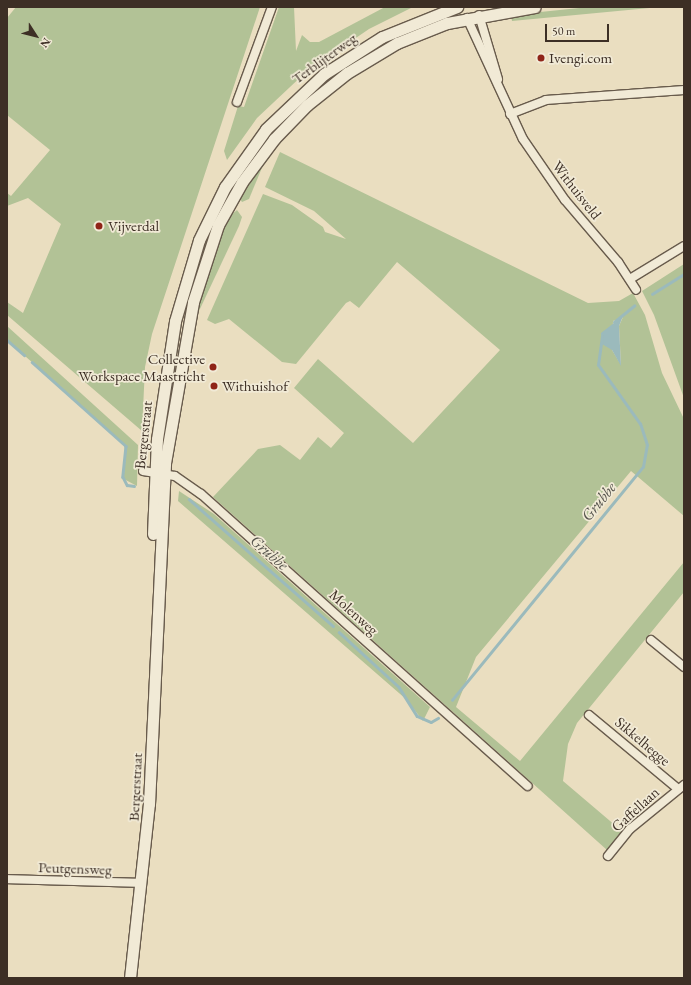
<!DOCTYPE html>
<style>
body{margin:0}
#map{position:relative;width:691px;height:985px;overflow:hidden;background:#eadec0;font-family:"EB Garamond",serif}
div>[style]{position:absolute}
.green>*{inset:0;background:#b2c296}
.water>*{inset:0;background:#9bbabc}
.stream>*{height:2.5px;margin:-1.25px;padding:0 1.25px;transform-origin:1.25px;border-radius:1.25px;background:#9bbabc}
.roads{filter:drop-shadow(1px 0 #685b4c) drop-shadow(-1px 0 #685b4c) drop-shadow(0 1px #685b4c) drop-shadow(0 -1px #685b4c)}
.minor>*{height:8px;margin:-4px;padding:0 4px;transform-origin:4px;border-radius:4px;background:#f1ead6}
.secondary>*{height:11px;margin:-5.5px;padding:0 5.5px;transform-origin:5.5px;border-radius:5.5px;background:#f1ead6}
.dots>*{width:11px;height:11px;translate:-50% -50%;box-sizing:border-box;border:2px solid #f1ead6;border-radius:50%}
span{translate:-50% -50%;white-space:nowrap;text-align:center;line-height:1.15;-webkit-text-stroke:3.5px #f1ead6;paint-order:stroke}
.street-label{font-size:15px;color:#3d2f25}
.poi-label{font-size:15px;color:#3d2f25}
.left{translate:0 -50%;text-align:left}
.right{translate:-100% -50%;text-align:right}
.water-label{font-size:16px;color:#54524b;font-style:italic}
.frame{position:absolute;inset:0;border:8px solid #3d2f25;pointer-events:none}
.north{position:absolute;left:16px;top:16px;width:40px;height:40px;-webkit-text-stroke:3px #f1ead6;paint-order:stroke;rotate:126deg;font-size:11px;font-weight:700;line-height:16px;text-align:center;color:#3d2f25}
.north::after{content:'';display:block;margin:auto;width:14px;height:18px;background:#3d2f25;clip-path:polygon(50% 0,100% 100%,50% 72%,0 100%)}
.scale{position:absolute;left:545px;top:24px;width:64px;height:18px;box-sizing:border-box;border:2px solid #3d2f25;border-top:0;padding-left:5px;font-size:12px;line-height:14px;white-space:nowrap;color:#3d2f25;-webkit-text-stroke:3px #f1ead6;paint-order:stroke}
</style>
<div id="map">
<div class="green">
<div style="clip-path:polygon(16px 7px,260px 7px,152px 334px,145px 367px,142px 431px,7px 315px,7px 302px,23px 313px,61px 224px,28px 198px,7px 206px,7px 193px,11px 196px,50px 150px,7px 115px,7px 18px)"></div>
<div style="clip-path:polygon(279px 7px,294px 7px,296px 51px,302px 35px,310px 42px,319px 42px,385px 7px,413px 7px,369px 29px,306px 72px,257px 118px,227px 160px,224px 151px,238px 106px,244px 107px)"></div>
<div style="clip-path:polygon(589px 7px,660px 7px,512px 21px,511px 15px)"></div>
<div style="clip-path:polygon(evenodd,280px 152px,588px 303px,619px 301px,633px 293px,645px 315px,662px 373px,684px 419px,684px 516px,631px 471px,476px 657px,456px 707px,520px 761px,684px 562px,684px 592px,577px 723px,568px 744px,563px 781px,623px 832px,607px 850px,213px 497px,258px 449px,280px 445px,300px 460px,318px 437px,331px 448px,344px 433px,294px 388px,318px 359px,413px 443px,500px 350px,397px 262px,359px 308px,350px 301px,346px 303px,296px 364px,282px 362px,229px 319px,215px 324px,207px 320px,263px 194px,292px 205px,323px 227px,325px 232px,346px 239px,314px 211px,265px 187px,280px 152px,623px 317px,619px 326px,621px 365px,612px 350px,613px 321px,623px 317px)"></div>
<div style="clip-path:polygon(266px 158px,249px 199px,242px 202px,240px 199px)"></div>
<div style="clip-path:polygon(237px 210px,242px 217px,239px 226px,199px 311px,200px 295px,216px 244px,229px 217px)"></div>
<div style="clip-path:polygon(684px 264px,684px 398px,654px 315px,642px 291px)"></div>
<div style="clip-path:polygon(7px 326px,138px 445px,137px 486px,122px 478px,126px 457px,124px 444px,7px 340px)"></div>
<div style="clip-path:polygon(179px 491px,214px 514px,430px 707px,423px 721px,407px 700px,178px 501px)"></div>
</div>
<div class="water">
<div style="clip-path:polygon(623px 316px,619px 326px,621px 366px,612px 350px,602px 344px,601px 333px)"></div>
</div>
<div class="stream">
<div style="left:652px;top:294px;width:38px;rotate:-32deg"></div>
<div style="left:614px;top:322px;width:26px;rotate:-39deg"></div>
<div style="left:7px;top:340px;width:23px;rotate:41deg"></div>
<div style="left:32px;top:362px;width:126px;rotate:41.8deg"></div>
<div style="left:126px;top:446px;width:31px;rotate:96deg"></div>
<div style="left:123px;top:477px;width:9px;rotate:63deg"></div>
<div style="left:127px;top:485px;width:7px;rotate:8deg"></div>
<div style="left:189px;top:499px;width:192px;rotate:41.4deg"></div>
<div style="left:339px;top:632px;width:81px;rotate:42.5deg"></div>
<div style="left:399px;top:687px;width:34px;rotate:58deg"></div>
<div style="left:417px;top:716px;width:15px;rotate:23deg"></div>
<div style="left:431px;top:722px;width:8px;rotate:-30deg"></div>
<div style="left:452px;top:700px;width:301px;rotate:-50.7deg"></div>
<div style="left:643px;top:467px;width:22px;rotate:-80deg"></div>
<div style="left:647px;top:445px;width:22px;rotate:-108deg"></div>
<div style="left:640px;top:424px;width:72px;rotate:-125.4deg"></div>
<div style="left:598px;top:365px;width:28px;rotate:-82deg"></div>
</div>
<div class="roads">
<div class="minor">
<div style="left:479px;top:15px;width:67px;rotate:73.5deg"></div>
<div style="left:467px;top:18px;width:133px;rotate:65.2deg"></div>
<div style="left:523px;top:139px;width:74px;rotate:55.5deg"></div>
<div style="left:565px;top:200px;width:82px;rotate:49.5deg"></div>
<div style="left:618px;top:262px;width:33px;rotate:57deg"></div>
<div style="left:237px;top:102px;width:101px;rotate:-69.8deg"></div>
<div style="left:510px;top:114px;width:39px;rotate:-21deg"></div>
<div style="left:546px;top:100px;width:138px;rotate:-4.1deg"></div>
<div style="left:630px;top:279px;width:63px;rotate:-31.4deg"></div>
<div style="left:143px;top:471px;width:32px;rotate:9deg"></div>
<div style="left:175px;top:476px;width:32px;rotate:35deg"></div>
<div style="left:201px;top:494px;width:438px;rotate:41.8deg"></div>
<div style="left:651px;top:640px;width:43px;rotate:39.3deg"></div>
<div style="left:589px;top:715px;width:116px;rotate:39.7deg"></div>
<div style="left:608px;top:856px;width:35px;rotate:-51deg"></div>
<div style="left:630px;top:829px;width:70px;rotate:-39.2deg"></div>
<div style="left:7px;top:879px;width:134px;rotate:1.7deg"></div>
</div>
<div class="secondary">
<div style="left:153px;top:534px;width:95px;rotate:-87.6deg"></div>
<div style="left:157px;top:439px;width:119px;rotate:-81.3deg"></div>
<div style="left:175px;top:321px;width:84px;rotate:-73.5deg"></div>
<div style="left:199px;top:240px;width:59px;rotate:-63.9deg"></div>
<div style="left:225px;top:187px;width:71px;rotate:-54.7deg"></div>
<div style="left:266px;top:129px;width:80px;rotate:-43.5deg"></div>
<div style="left:324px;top:74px;width:69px;rotate:-32.5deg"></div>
<div style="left:382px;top:37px;width:81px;rotate:-21.8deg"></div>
<div style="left:130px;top:978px;width:175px;rotate:-83.8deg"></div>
<div style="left:149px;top:804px;width:341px;rotate:-87.3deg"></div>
<div style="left:165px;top:463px;width:163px;rotate:-80.1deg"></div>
<div style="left:193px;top:302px;width:81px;rotate:-72deg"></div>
<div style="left:218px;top:225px;width:49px;rotate:-60.8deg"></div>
<div style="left:242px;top:182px;width:54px;rotate:-53.3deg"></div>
<div style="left:274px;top:139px;width:47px;rotate:-45.9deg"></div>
<div style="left:307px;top:105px;width:51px;rotate:-38.7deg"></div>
<div style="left:347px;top:73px;width:58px;rotate:-31deg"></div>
<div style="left:397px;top:43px;width:54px;rotate:-21.8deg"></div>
<div style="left:447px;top:23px;width:89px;rotate:-10.3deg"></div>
</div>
</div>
<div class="dots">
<div style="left:541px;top:58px;background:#8f2418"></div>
<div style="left:99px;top:226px;background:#8f2418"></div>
<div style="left:213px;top:367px;background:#8f2418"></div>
<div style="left:214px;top:386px;background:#8f2418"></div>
</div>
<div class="street-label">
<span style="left:324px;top:58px;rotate:-36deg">Terblijterweg</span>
<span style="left:577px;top:190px;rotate:52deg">Withuisveld</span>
<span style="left:143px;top:435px;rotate:-84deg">Bergerstraat</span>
<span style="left:354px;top:612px;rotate:42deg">Molenweg</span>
<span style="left:643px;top:741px;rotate:40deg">Sikkelhegge</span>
<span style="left:135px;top:787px;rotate:-87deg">Bergerstraat</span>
<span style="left:635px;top:809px;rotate:-42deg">Gaffellaan</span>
<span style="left:75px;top:868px;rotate:2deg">Peutgensweg</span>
</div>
<div class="poi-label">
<span class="left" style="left:549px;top:58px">Ivengi.com</span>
<span class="left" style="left:108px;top:226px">Vijverdal</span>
<span class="right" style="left:205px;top:367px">Collective<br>Workspace Maastricht</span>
<span class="left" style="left:222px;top:386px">Withuishof</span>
</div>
<div class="water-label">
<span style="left:599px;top:502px;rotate:-51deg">Grubbe</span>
<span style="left:269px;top:553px;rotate:41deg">Grubbe</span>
</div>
<div class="frame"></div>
<div class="north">N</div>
<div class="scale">50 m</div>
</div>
